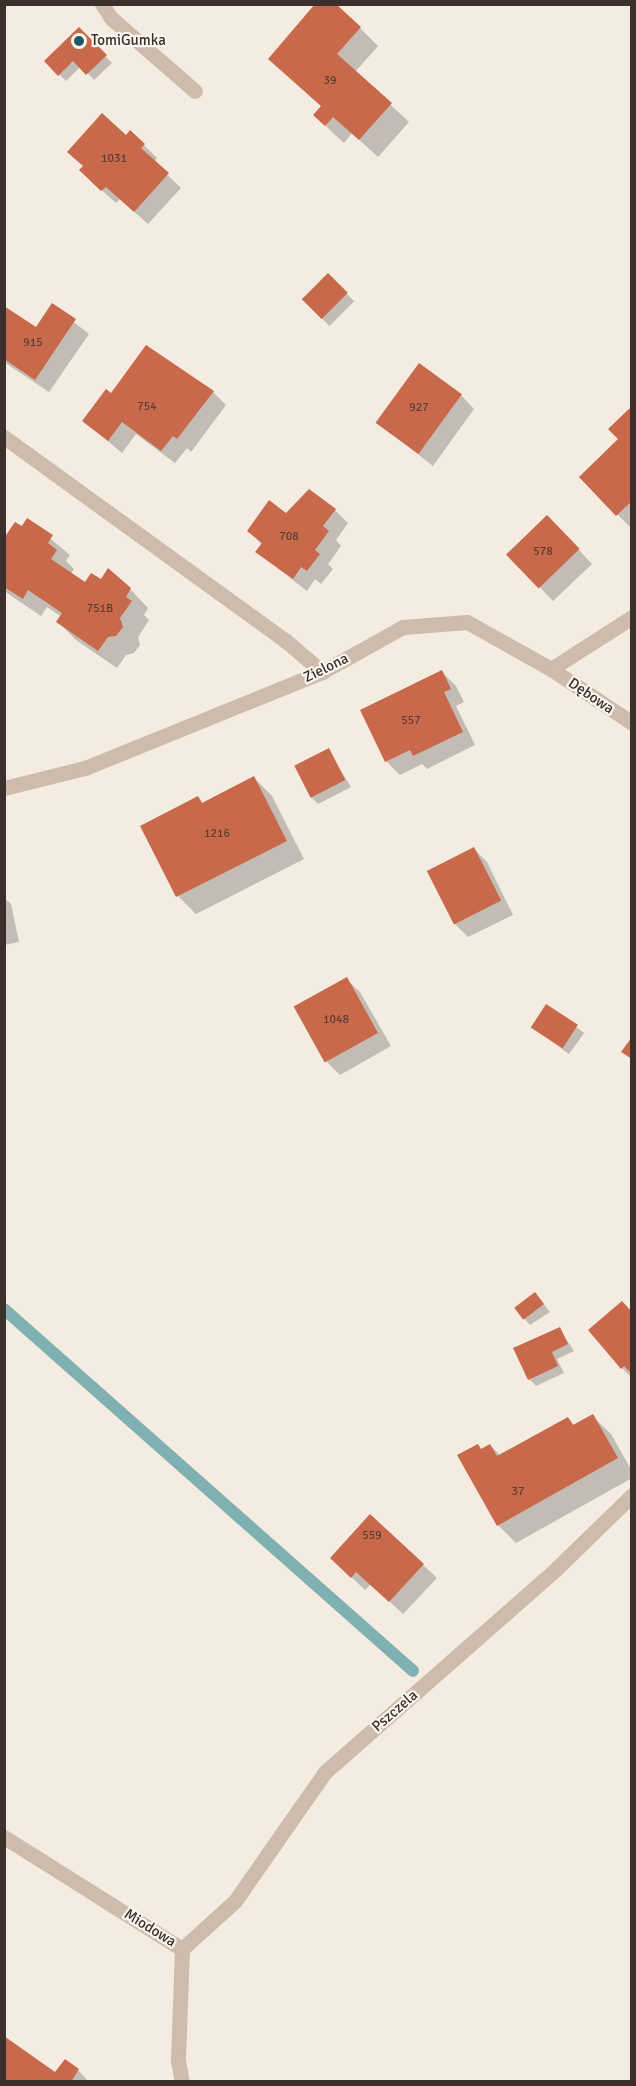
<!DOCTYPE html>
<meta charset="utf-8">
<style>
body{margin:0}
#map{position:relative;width:636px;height:2086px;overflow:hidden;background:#f4ebe1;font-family:Signika,sans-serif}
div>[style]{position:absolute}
.shadow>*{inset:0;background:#0003;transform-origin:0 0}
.stream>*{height:12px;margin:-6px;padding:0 6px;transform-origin:6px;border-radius:6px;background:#7fb0b2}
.building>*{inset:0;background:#c8694b;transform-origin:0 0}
.lane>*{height:15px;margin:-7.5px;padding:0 7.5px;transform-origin:7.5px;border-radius:7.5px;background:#cdbbac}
.street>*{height:15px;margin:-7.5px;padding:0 7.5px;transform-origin:7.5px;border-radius:7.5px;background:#cdbbac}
.dots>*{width:16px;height:16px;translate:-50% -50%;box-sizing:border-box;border:3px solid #fbf5ee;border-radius:50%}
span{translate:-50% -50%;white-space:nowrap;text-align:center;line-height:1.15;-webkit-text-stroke:4.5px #fbf5ee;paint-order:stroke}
.number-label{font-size:12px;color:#5e3e33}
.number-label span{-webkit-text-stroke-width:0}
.poi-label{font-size:15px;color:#3b302b}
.left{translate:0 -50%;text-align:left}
.street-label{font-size:15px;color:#3b302b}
.frame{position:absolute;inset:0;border:6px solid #3b302b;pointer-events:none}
</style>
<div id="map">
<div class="shadow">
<div style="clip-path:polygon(360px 28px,378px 46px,355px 72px,409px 122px,378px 157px,352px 133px,344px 143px,333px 133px,315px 115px,322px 107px,270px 59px)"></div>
<div style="clip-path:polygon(79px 29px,112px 63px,94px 80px,81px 66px,66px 81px,46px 61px)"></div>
<div style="clip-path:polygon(126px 137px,144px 145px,157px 158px,154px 162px,181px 188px,148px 224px,120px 199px,116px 203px,94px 183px)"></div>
<div style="left:328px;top:275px;width:37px;height:35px;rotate:45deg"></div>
<div style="clip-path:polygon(52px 305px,89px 334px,49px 392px,4px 362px,4px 307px,36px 329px)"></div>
<div style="clip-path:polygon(213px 392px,226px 405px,191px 452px,187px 448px,175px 463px,136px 434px,122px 453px,84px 421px,111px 395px)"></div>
<div style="clip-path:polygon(461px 395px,474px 409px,433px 466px,378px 423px)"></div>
<div style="clip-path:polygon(632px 408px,632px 527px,631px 528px,581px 478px,620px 439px)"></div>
<div style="clip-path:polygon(335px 510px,348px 523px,336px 540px,341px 546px,328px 564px,333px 569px,321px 584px,315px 579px,307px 591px,257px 552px,262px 545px,249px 531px,286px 515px)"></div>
<div style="clip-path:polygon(28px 520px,70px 555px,66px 561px,74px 569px,71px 574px,85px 584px,101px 582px,130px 589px,148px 608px,144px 615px,149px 620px,138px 637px,140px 645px,134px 653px,126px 655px,117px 668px,76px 640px,58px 622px,62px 617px,47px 607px,41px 616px,4px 591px,4px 541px)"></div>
<div style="clip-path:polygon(560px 530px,592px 564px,553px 601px,508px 554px)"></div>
<div style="clip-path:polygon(442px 672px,456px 686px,464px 702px,456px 706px,475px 745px,427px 769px,422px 764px,400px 775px,386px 761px,362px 710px)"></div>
<div style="clip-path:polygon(328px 750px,351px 787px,318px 804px,311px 797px)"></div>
<div style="clip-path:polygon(254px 778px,272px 796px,304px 859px,196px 914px,178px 896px,198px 798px,203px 804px)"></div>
<div style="clip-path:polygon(473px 848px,487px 862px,513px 915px,468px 937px,455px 924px)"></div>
<div style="clip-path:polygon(4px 898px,11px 904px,19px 942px,4px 945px)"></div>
<div style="clip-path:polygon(346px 979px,360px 992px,391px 1046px,340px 1075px,327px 1062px)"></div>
<div style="left:547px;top:1006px;width:46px;height:26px;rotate:36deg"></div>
<div style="clip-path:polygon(535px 1293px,550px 1312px,530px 1325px,524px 1318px)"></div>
<div style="clip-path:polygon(632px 1312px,632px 1378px,622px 1368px)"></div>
<div style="clip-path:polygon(559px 1328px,574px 1351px,557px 1359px,564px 1373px,536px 1386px,529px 1379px)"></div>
<div style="clip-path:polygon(592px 1416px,611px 1434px,632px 1471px,632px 1478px,516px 1543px,498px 1525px,482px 1450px,490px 1445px,501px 1456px,568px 1418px,575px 1426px)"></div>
<div style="clip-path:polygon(370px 1516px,437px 1578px,403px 1614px,371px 1584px,365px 1590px,345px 1571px)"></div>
<div style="clip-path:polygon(78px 2070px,89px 2082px,4px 2082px,56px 2074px)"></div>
</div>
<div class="stream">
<div style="left:4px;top:1309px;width:546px;rotate:41.51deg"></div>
</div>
<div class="building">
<div style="clip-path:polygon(315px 4px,336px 4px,361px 27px,337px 54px,392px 103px,359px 140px,333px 117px,325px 126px,313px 115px,321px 106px,268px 59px)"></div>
<div style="clip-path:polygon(79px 27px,107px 55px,86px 75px,73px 61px,58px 76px,44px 61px)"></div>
<div style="clip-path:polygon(102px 113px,126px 135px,130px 130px,145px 144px,141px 148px,169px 173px,134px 212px,106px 187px,101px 191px,79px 170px,83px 166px,67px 152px)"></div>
<div style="left:328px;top:273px;width:28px;height:37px;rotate:45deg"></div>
<div style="clip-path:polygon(52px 303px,76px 319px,35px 380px,4px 359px,4px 306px,36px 327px)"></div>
<div style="clip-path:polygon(146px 345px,214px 391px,177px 439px,173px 436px,161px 451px,122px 422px,108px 441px,82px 421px,106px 389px,111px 393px)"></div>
<div style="left:419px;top:363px;width:53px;height:74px;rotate:36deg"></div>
<div style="clip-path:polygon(632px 406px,632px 501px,616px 516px,579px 477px,618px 439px,608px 429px)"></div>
<div style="clip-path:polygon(309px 489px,336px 509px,323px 526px,329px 531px,315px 550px,320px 554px,307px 571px,301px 567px,293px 579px,255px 552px,262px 543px,247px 531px,269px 500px,286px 513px)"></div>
<div style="left:547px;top:515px;width:47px;height:57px;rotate:46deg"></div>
<div style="clip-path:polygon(27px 518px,53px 535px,48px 543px,57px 550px,51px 559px,85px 582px,91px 573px,101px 579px,108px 568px,131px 588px,126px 597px,132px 601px,120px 618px,123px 627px,116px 636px,108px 637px,98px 651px,56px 622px,62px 613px,28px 590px,23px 599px,4px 587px,4px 538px,15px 522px,22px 526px)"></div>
<div style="clip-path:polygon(442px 670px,451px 689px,444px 692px,463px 732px,413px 756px,410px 750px,385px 762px,360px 710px)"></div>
<div style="left:329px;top:748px;width:36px;height:39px;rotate:63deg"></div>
<div style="clip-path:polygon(254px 776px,287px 841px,176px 897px,140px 826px,198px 796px,202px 803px)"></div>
<div style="left:474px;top:847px;width:60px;height:53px;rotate:63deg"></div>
<div style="left:347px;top:977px;width:64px;height:61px;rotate:61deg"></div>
<div style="left:546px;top:1004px;width:38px;height:28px;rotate:33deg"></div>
<div style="clip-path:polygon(632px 1037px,632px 1059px,621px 1052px)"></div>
<div style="left:535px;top:1292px;width:15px;height:26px;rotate:53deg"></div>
<div style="clip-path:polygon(622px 1301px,632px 1312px,632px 1374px,624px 1366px,621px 1369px,588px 1330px)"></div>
<div style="clip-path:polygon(560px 1327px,568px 1344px,552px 1352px,558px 1366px,528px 1380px,513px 1348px)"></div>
<div style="clip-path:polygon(593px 1414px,618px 1458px,497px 1526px,457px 1455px,478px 1444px,481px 1449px,490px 1444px,497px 1456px,568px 1417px,573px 1425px)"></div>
<div style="clip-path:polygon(370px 1514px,424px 1564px,389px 1602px,356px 1572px,351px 1578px,330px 1558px)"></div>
<div style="clip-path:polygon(4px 2036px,55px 2072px,65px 2059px,79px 2069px,71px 2082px,4px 2082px)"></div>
</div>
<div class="lane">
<div style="left:102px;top:4px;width:17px;rotate:57deg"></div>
<div style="left:111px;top:18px;width:111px;rotate:41deg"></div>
<div style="left:4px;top:437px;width:348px;rotate:35.9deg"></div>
<div style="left:286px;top:641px;width:48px;rotate:40.7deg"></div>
</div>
<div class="street">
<div style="left:551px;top:669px;width:97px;rotate:33.7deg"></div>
<div style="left:4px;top:788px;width:83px;rotate:-13.9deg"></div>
<div style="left:85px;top:768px;width:256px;rotate:-22.1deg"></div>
<div style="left:322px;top:672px;width:93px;rotate:-29.1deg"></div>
<div style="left:403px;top:627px;width:64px;rotate:-4.5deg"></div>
<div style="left:467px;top:622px;width:96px;rotate:29.2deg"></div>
<div style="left:551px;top:669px;width:96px;rotate:-32.7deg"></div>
<div style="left:4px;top:1837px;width:210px;rotate:32.2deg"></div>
<div style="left:182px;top:1949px;width:111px;rotate:92.1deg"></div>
<div style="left:178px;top:2060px;width:22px;rotate:80deg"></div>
<div style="left:182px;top:1949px;width:72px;rotate:-42.2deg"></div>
<div style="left:235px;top:1901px;width:157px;rotate:-55.1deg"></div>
<div style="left:325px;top:1772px;width:309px;rotate:-41.3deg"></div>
<div style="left:557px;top:1568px;width:105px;rotate:-44.2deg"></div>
</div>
<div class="dots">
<div style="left:79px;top:41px;background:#1f5a5e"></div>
</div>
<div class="number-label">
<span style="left:330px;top:81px">39</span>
<span style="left:114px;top:159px">1031</span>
<span style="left:33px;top:343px">915</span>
<span style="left:147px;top:407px">754</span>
<span style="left:419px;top:408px">927</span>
<span style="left:289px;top:537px">708</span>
<span style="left:543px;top:552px">578</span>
<span style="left:100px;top:609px">751B</span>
<span style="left:411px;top:721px">557</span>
<span style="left:217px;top:834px">1216</span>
<span style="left:336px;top:1020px">1048</span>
<span style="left:518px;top:1492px">37</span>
<span style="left:372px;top:1536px">559</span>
</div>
<div class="poi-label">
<span class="left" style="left:91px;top:41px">TomiGumka</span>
</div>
<div class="street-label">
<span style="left:326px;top:668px;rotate:-26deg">Zielona</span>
<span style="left:591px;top:696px;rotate:34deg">Dębowa</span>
<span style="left:395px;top:1711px;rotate:-41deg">Pszczela</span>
<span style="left:150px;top:1928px;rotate:32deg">Miodowa</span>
</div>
<div class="frame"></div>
</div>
